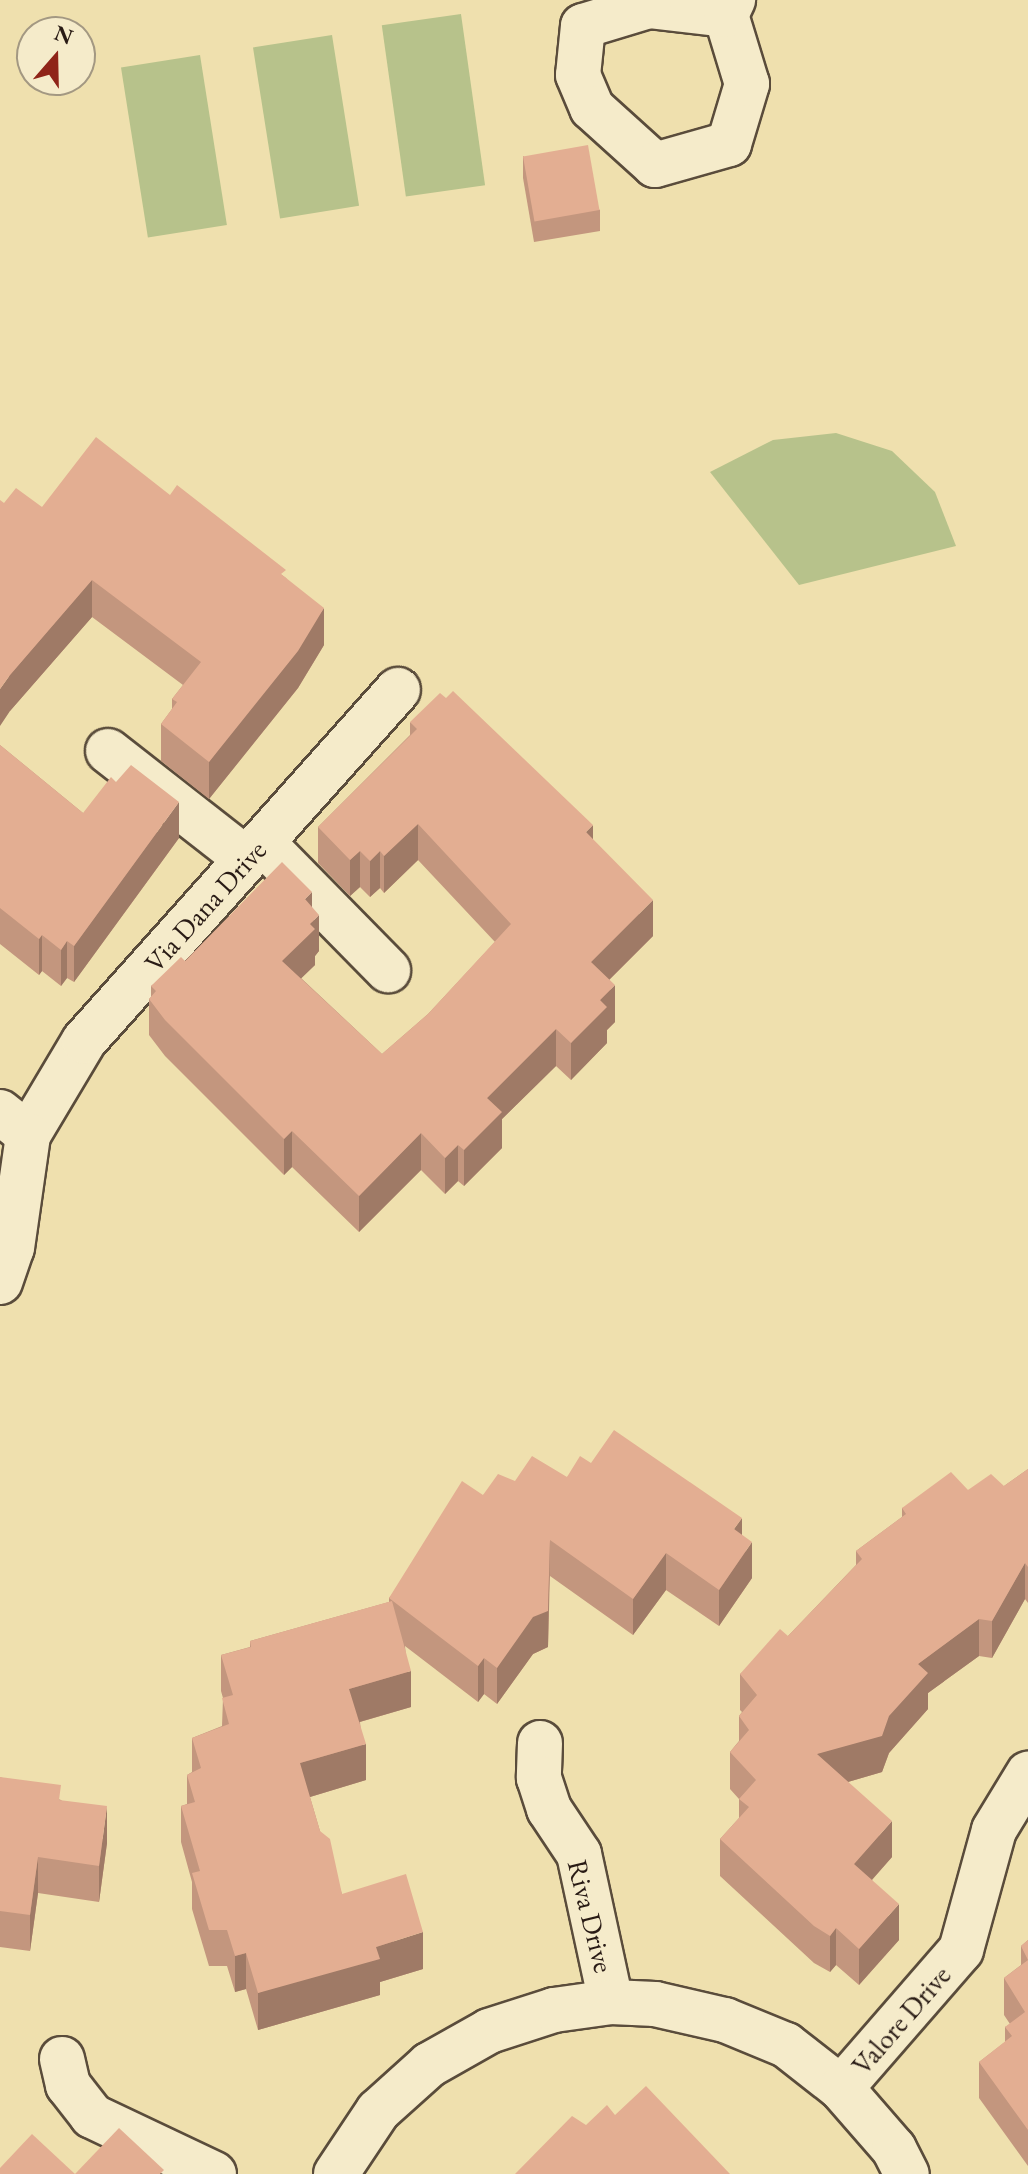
<!DOCTYPE html>
<style>
body{margin:0}
#map{position:relative;width:1028px;height:2174px;overflow:hidden;background:#efe0ae;font-family:"EB Garamond",serif}
div>[style]{position:absolute}
.green>*{inset:0;background:#b7c28b;transform-origin:0 0}
.roads{filter:drop-shadow(2px 0 #5a4c3b) drop-shadow(-2px 0 #5a4c3b) drop-shadow(0 2px #5a4c3b) drop-shadow(0 -2px #5a4c3b)}
.minor>*{height:44px;margin:-22px;padding:0 22px;transform-origin:22px;border-radius:22px;background:#f5ebca}
.wall>*{inset:0;background:#c3967e}
.shaded-wall>*{inset:0;background:#9f7a66}
.building>*{inset:0;background:#e3ae92;transform-origin:0 0}
span{translate:-50% -50%;white-space:nowrap;text-align:center;line-height:1.15;-webkit-text-stroke:7px #f5ebca;paint-order:stroke}
.street-label{font-size:28px;color:#291b15}
.north{position:absolute;left:16px;top:16px;width:80px;height:80px;box-sizing:border-box;background:#f5ebca;border:2px solid #a39882;border-radius:50%;rotate:20deg;font-size:22px;font-weight:700;line-height:32px;text-align:center;color:#291b15}
.north::after{content:'';display:block;margin:auto;width:28px;height:36px;background:#8f2418;clip-path:polygon(50% 0,100% 100%,50% 72%,0 100%)}
</style>
<div id="map">
<div class="green">
<div style="left:461px;top:14px;width:173px;height:80px;rotate:82deg"></div>
<div style="left:332px;top:35px;width:173px;height:80px;rotate:81deg"></div>
<div style="left:200px;top:55px;width:172px;height:80px;rotate:81deg"></div>
<div style="clip-path:polygon(836px 433px,892px 451px,935px 492px,956px 546px,799px 585px,710px 472px,773px 440px)"></div>
</div>
<div class="roads">
<div class="minor">
<div style="left:726px;top:15px;width:78px;rotate:-173.3deg"></div>
<div style="left:649px;top:6px;width:69px;rotate:163.1deg"></div>
<div style="left:583px;top:26px;width:49px;rotate:95.8deg"></div>
<div style="left:578px;top:75px;width:36px;rotate:67deg"></div>
<div style="left:592px;top:108px;width:85px;rotate:42.1deg"></div>
<div style="left:655px;top:165px;width:77px;rotate:-15.8deg"></div>
<div style="left:729px;top:144px;width:63px;rotate:-73.3deg"></div>
<div style="left:747px;top:84px;width:72px;rotate:-106.9deg"></div>
<div style="left:726px;top:15px;width:17px;rotate:-65deg"></div>
<div style="left:108px;top:751px;width:175px;rotate:38deg"></div>
<div style="left:262px;top:842px;width:180px;rotate:45.5deg"></div>
<div style="left:0;top:1112px;width:36px;rotate:39deg"></div>
<div style="left:28px;top:1135px;width:109px;rotate:-59.2deg"></div>
<div style="left:84px;top:1041px;width:471px;rotate:-48.2deg"></div>
<div style="left:0;top:1282px;width:36px;rotate:-71deg"></div>
<div style="left:12px;top:1248px;width:114px;rotate:-81.9deg"></div>
<div style="left:540px;top:1743px;width:35px;rotate:92deg"></div>
<div style="left:539px;top:1778px;width:33px;rotate:72deg"></div>
<div style="left:549px;top:1809px;width:54px;rotate:56.3deg"></div>
<div style="left:579px;top:1854px;width:151px;rotate:77.8deg"></div>
<div style="left:62px;top:2059px;width:27px;rotate:77deg"></div>
<div style="left:68px;top:2085px;width:39px;rotate:52deg"></div>
<div style="left:92px;top:2116px;width:135px;rotate:25.4deg"></div>
<div style="left:841px;top:2088px;width:183px;rotate:-49deg"></div>
<div style="left:961px;top:1950px;width:124px;rotate:-74.6deg"></div>
<div style="left:994px;top:1830px;width:66px;rotate:-58.7deg"></div>
<div style="left:336px;top:2174px;width:76px;rotate:-56.3deg"></div>
<div style="left:378px;top:2111px;width:69px;rotate:-42deg"></div>
<div style="left:429px;top:2065px;width:69px;rotate:-29.5deg"></div>
<div style="left:489px;top:2031px;width:68px;rotate:-17.9deg"></div>
<div style="left:554px;top:2010px;width:58px;rotate:-8deg"></div>
<div style="left:611px;top:2002px;width:44px;rotate:2.6deg"></div>
<div style="left:655px;top:2004px;width:72px;rotate:12.9deg"></div>
<div style="left:725px;top:2020px;width:66px;rotate:22.3deg"></div>
<div style="left:786px;top:2045px;width:70px;rotate:38deg"></div>
<div style="left:841px;top:2088px;width:81px;rotate:49deg"></div>
<div style="left:894px;top:2149px;width:28px;rotate:63deg"></div>
</div>
</div>
<div class="wall">
<div style="clip-path:polygon(523px 156px,600px 210px,600px 231px,534px 242px,523px 178px)"></div>
<div style="clip-path:polygon(170px 495px,286px 578px,324px 645px,298px 688px,209px 799px,161px 761px,161px 724px,172px 709px,172px 699px,183px 685px,92px 617px,10px 711px,4px 503px,42px 507px)"></div>
<div style="clip-path:polygon(410px 722px,593px 840px,653px 936px,609px 980px,615px 1022px,607px 1030px,607px 1043px,571px 1080px,556px 1066px,502px 1119px,502px 1148px,464px 1186px,458px 1181px,445px 1194px,421px 1170px,359px 1232px,292px 1167px,284px 1175px,165px 1056px,149px 1035px,149px 999px,151px 997px,151px 986px,185px 961px,312px 907px,319px 951px,315px 956px,315px 965px,301px 978px,382px 1054px,428px 1014px,495px 942px,418px 860px,384px 893px,380px 888px,370px 897px,360px 887px,350px 896px,318px 863px,318px 827px,410px 735px)"></div>
<div style="clip-path:polygon(0 745px,83px 813px,179px 838px,74px 982px,67px 978px,61px 986px,42px 971px,39px 975px,0 944px)"></div>
<div style="clip-path:polygon(591px 1463px,742px 1535px,752px 1578px,719px 1626px,666px 1590px,633px 1635px,550px 1576px,548px 1647px,533px 1654px,497px 1704px,484px 1694px,478px 1702px,405px 1646px,411px 1707px,360px 1722px,366px 1780px,310px 1797px,320px 1831px,342px 1894px,423px 1969px,380px 1982px,380px 1995px,258px 2030px,246px 1989px,235px 1992px,227px 1966px,209px 1966px,192px 1909px,192px 1882px,181px 1842px,181px 1806px,187px 1804px,187px 1775px,192px 1772px,192px 1738px,222px 1726px,223px 1698px,221px 1691px,221px 1655px,250px 1647px,250px 1641px,389px 1602px,389px 1598px,483px 1495px,515px 1481px,567px 1477px)"></div>
<div style="clip-path:polygon(1028px 1469px,1028px 1603px,1025px 1599px,992px 1658px,979px 1656px,928px 1693px,928px 1709px,889px 1753px,882px 1772px,848px 1782px,892px 1857px,872px 1880px,899px 1940px,859px 1985px,836px 1965px,830px 1972px,814px 1963px,720px 1876px,720px 1839px,739px 1818px,739px 1799px,730px 1789px,730px 1752px,739px 1741px,739px 1716px,742px 1712px,740px 1710px,740px 1674px,788px 1636px,856px 1565px,856px 1551px,902px 1517px,902px 1508px,968px 1490px,1004px 1486px)"></div>
<div style="clip-path:polygon(0 1777px,61px 1800px,107px 1843px,99px 1902px,38px 1893px,30px 1951px,0 1947px)"></div>
<div style="clip-path:polygon(1028px 1940px,1028px 2166px,979px 2098px,979px 2062px,1005px 2042px,1005px 2027px,1010px 2024px,1004px 2015px,1004px 1978px,1021px 1965px,1021px 1946px)"></div>
</div>
<div class="shaded-wall">
<div style="clip-path:polygon(92px 580px,92px 617px,10px 711px,0 726px,0 689px,10px 675px)"></div>
<div style="clip-path:polygon(324px 608px,324px 645px,298px 688px,209px 799px,209px 762px)"></div>
<div style="clip-path:polygon(179px 802px,179px 838px,74px 982px,74px 946px)"></div>
<div style="clip-path:polygon(418px 824px,418px 860px,384px 893px,384px 856px)"></div>
<div style="clip-path:polygon(593px 825px,593px 861px,586px 832px)"></div>
<div style="clip-path:polygon(360px 851px,360px 887px,350px 896px,350px 860px)"></div>
<div style="clip-path:polygon(380px 851px,380px 888px,370px 897px,370px 861px)"></div>
<div style="clip-path:polygon(312px 892px,312px 922px,319px 915px,319px 951px,315px 956px,315px 965px,282px 997px,282px 961px,305px 899px)"></div>
<div style="clip-path:polygon(653px 900px,653px 936px,591px 998px,591px 962px)"></div>
<div style="clip-path:polygon(42px 935px,42px 971px,39px 975px,39px 939px)"></div>
<div style="clip-path:polygon(67px 941px,67px 978px,61px 986px,61px 950px)"></div>
<div style="clip-path:polygon(615px 985px,615px 1022px,607px 1030px,607px 1043px,571px 1080px,571px 1043px,600px 1000px)"></div>
<div style="clip-path:polygon(556px 1029px,556px 1066px,502px 1119px,502px 1148px,464px 1186px,464px 1150px,487px 1098px)"></div>
<div style="clip-path:polygon(292px 1131px,292px 1167px,284px 1175px,284px 1139px)"></div>
<div style="clip-path:polygon(421px 1133px,421px 1170px,359px 1232px,359px 1196px)"></div>
<div style="clip-path:polygon(458px 1145px,458px 1181px,445px 1194px,445px 1158px)"></div>
<div style="clip-path:polygon(742px 1518px,742px 1554px,734px 1529px)"></div>
<div style="clip-path:polygon(550px 1540px,548px 1647px,533px 1654px,497px 1704px,497px 1668px)"></div>
<div style="clip-path:polygon(752px 1542px,752px 1578px,719px 1626px,719px 1590px)"></div>
<div style="clip-path:polygon(666px 1553px,666px 1590px,633px 1635px,633px 1599px)"></div>
<div style="clip-path:polygon(1025px 1563px,1025px 1599px,992px 1658px,992px 1621px)"></div>
<div style="clip-path:polygon(979px 1619px,979px 1656px,928px 1693px,928px 1709px,889px 1753px,882px 1772px,817px 1791px,817px 1754px,918px 1664px)"></div>
<div style="clip-path:polygon(484px 1658px,484px 1694px,478px 1702px,478px 1666px)"></div>
<div style="clip-path:polygon(411px 1671px,411px 1707px,349px 1725px,349px 1689px)"></div>
<div style="clip-path:polygon(366px 1744px,366px 1780px,300px 1800px,300px 1763px)"></div>
<div style="clip-path:polygon(107px 1806px,107px 1843px,99px 1902px,99px 1866px)"></div>
<div style="clip-path:polygon(892px 1821px,892px 1857px,854px 1900px,854px 1864px)"></div>
<div style="clip-path:polygon(38px 1857px,38px 1893px,30px 1951px,30px 1915px)"></div>
<div style="clip-path:polygon(899px 1904px,899px 1940px,859px 1985px,859px 1949px)"></div>
<div style="clip-path:polygon(836px 1928px,836px 1965px,830px 1972px,830px 1936px)"></div>
<div style="clip-path:polygon(423px 1932px,423px 1969px,380px 1982px,380px 1995px,258px 2030px,258px 1993px,376px 1947px)"></div>
<div style="clip-path:polygon(246px 1953px,246px 1989px,235px 1992px,235px 1956px)"></div>
</div>
<div class="building">
<div style="left:588px;top:145px;width:66px;height:66px;rotate:80deg"></div>
<div style="clip-path:polygon(96px 437px,170px 495px,177px 485px,286px 570px,281px 574px,324px 608px,298px 651px,209px 762px,161px 724px,177px 702px,172px 699px,201px 662px,92px 580px,10px 675px,0 689px,0 500px,4px 503px,16px 488px,42px 507px)"></div>
<div style="clip-path:polygon(453px 691px,593px 825px,586px 832px,653px 900px,591px 962px,615px 985px,600px 1000px,607px 1007px,571px 1043px,556px 1029px,487px 1098px,502px 1112px,464px 1150px,458px 1145px,445px 1158px,421px 1133px,359px 1196px,292px 1131px,284px 1139px,165px 1020px,149px 999px,156px 991px,151px 986px,181px 957px,185px 961px,282px 862px,312px 892px,305px 899px,319px 915px,310px 924px,315px 929px,282px 961px,382px 1054px,428px 1014px,511px 924px,418px 824px,384px 856px,380px 851px,370px 861px,360px 851px,350px 860px,318px 827px,417px 729px,410px 722px,440px 693px,446px 698px)"></div>
<div style="clip-path:polygon(0 745px,83px 813px,111px 777px,116px 782px,131px 765px,179px 802px,74px 946px,67px 941px,61px 950px,42px 935px,39px 939px,0 908px)"></div>
<div style="clip-path:polygon(614px 1430px,742px 1518px,734px 1529px,752px 1542px,719px 1590px,666px 1553px,633px 1599px,550px 1540px,548px 1611px,533px 1617px,497px 1668px,484px 1658px,478px 1666px,389px 1598px,462px 1481px,483px 1495px,498px 1474px,515px 1481px,532px 1456px,567px 1477px,580px 1456px,591px 1463px)"></div>
<div style="clip-path:polygon(1028px 1469px,1028px 1567px,1025px 1563px,992px 1621px,979px 1619px,918px 1664px,928px 1673px,889px 1716px,882px 1736px,817px 1754px,892px 1821px,854px 1864px,899px 1904px,859px 1949px,836px 1928px,830px 1936px,814px 1926px,720px 1839px,749px 1807px,739px 1799px,756px 1780px,730px 1752px,749px 1730px,739px 1716px,757px 1695px,740px 1674px,780px 1629px,788px 1636px,862px 1559px,856px 1551px,906px 1514px,902px 1508px,951px 1472px,968px 1490px,991px 1474px,1004px 1486px)"></div>
<div style="clip-path:polygon(392px 1601px,411px 1671px,349px 1689px,366px 1744px,300px 1763px,320px 1831px,330px 1839px,342px 1894px,406px 1874px,423px 1932px,376px 1947px,380px 1959px,258px 1993px,246px 1953px,235px 1956px,227px 1930px,209px 1930px,192px 1873px,200px 1871px,181px 1806px,195px 1802px,187px 1775px,201px 1768px,192px 1738px,229px 1724px,222px 1698px,233px 1695px,221px 1655px,251px 1647px,250px 1641px)"></div>
<div style="clip-path:polygon(0 1777px,61px 1785px,59px 1800px,107px 1806px,99px 1866px,38px 1857px,30px 1915px,0 1911px)"></div>
<div style="clip-path:polygon(1028px 1940px,1028px 2130px,979px 2062px,1012px 2036px,1005px 2027px,1025px 2012px,1004px 1978px,1028px 1960px,1021px 1946px)"></div>
<div style="clip-path:polygon(646px 2086px,730px 2174px,515px 2174px,572px 2116px,586px 2125px,607px 2105px,615px 2115px)"></div>
<div style="clip-path:polygon(119px 2128px,164px 2170px,160px 2174px,75px 2174px)"></div>
<div style="clip-path:polygon(32px 2134px,75px 2174px,0 2174px,0 2168px)"></div>
</div>
<div class="street-label">
<span style="left:205px;top:906px;rotate:-48deg">Via Dana Drive</span>
<span style="left:591px;top:1916px;rotate:76deg">Riva Drive</span>
<span style="left:901px;top:2020px;rotate:-49deg">Valore Drive</span>
</div>
<div class="north">N</div>
</div>
